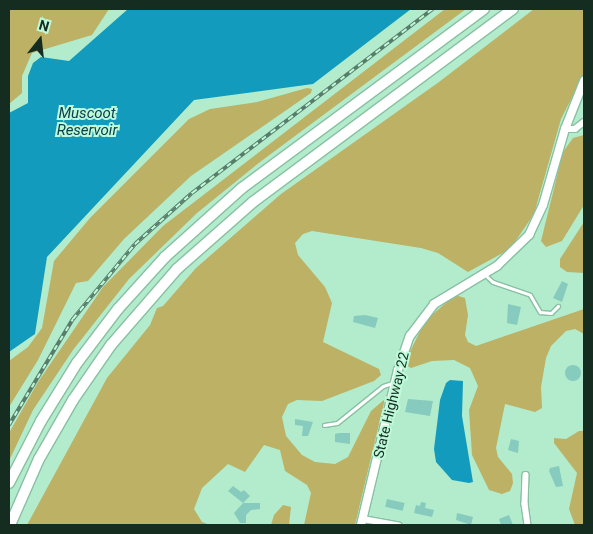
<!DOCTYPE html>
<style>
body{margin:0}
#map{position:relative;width:593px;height:534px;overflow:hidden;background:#b2eccc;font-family:Roboto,sans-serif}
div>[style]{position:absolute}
.green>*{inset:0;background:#bcb164}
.water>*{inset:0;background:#139bbd}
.building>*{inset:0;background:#86cbbe;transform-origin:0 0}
.round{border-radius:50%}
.roads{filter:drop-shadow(1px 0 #88c0a2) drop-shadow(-1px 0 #88c0a2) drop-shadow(0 1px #88c0a2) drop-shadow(0 -1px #88c0a2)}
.lane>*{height:3px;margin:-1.5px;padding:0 1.5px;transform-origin:1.5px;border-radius:1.5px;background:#fff}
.street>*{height:5.5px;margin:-2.75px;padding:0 2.75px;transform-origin:2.75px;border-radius:2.75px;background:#fff}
.secondary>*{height:8px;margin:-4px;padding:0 4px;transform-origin:4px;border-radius:4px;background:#fff}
.highway>*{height:10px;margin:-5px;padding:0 5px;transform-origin:5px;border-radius:5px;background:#fff}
.rail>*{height:4px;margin-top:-2px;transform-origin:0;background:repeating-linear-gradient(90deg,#bef9d9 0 5.5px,#577c69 0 11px);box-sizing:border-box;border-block:1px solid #577c69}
span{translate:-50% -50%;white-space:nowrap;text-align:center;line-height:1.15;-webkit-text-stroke:4px #bef9d9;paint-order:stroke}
.street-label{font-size:14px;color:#152c21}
.water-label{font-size:15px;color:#0b404e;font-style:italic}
.frame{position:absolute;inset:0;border:10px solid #152c21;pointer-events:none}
.north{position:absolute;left:15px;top:15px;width:50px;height:50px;-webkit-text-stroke:4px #bef9d9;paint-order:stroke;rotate:16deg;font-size:14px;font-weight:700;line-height:20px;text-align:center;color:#152c21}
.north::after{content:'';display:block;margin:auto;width:18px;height:22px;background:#152c21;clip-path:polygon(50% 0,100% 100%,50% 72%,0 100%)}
</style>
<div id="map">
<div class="green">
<div style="clip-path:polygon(9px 9px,109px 9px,92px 35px,32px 53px,22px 76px,22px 93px,9px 104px)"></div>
<div style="clip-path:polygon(445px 9px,466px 9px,260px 162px,197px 213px,129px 279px,73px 350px,33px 410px,9px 461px,9px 433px,38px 382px,103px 287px,163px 226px)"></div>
<div style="clip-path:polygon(534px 9px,584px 9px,584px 74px,561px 119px,534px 214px,510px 249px,468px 272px,438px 253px,421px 248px,312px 231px,303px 234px,295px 243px,298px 255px,325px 287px,332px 303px,323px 342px,379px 369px,381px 375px,374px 381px,322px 401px,297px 400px,288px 404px,282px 417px,286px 436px,302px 455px,315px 462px,335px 464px,348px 457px,371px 411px,385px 399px,355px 525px,304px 525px,311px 493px,307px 485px,285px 471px,280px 450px,264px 445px,245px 472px,228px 464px,202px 488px,194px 509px,202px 522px,210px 525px,27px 525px,107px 378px,150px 325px,157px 308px,163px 306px,196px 268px,281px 194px,439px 82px)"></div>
<div style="clip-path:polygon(307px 88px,312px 89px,311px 93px,191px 176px,124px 239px,88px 281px,76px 283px,38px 360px,9px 407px,9px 361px,28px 347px,42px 328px,54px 261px,90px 218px,189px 119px,210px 109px,257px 102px)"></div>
<div style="clip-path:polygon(584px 135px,584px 205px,562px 241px,546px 247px,541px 241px,563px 152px,573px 138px)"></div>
<div style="clip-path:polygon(584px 222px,584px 273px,567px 272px,560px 267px,560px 259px)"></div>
<div style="clip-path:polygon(455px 295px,465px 298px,468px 315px,465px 335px,468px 342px,476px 346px,584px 309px,584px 334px,575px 329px,566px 331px,551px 346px,546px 358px,541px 387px,542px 408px,535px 412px,505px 404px,496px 448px,498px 457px,512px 474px,513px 483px,510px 491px,502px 494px,489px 490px,472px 455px,469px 410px,478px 386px,470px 368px,454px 360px,432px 361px,411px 368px,404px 364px,425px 321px)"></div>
<div style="clip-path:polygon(579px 431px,584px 431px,584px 525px,575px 525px,569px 509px,577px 473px,554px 443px,554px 438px,566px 439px)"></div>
<div style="clip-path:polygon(283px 505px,291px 507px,289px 525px,271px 525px,274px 515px)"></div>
</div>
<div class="water">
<div style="clip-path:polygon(128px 9px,411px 9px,313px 84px,194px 100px,47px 257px,35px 334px,9px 352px,9px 113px,28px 103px,28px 76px,33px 63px,41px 57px,69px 61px)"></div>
<div style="clip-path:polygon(450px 380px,463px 381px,462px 416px,473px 482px,469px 483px,452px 480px,436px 462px,434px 449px,440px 400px,446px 383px)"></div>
</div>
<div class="building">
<div style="clip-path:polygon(562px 281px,568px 284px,562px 302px,553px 298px)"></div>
<div style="clip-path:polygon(508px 304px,521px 307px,517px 325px,507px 323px)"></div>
<div style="clip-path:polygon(365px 315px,378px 318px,375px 328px,353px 322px,354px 316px)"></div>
<div class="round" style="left:565px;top:365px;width:16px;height:16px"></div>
<div style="clip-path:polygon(408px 399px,433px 401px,430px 416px,405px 412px)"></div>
<div style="clip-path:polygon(295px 419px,313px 422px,308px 436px,302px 436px,303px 426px,295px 425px)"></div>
<div style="clip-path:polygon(339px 433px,350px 433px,350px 444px,335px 442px,335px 434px)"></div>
<div style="clip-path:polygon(511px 439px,519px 441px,518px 453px,508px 450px)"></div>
<div style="clip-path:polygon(559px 466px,563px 486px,556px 487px,549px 471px,550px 468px)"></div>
<div style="clip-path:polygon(233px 486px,241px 492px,244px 490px,250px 496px,243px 503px,260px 503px,260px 509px,251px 510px,246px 515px,246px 523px,240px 523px,234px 513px,243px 503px,228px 491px)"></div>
<div style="left:387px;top:499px;width:18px;height:8px;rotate:13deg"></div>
<div style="clip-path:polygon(421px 502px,426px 503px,425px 508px,434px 510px,432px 517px,414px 513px,416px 505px,420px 506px)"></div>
<div style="clip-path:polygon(457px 513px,473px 517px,471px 525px,456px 520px)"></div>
<div style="clip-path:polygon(509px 515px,513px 525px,501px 525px,499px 519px)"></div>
</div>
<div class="roads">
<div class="lane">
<div style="left:484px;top:274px;width:12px;rotate:42deg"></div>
<div style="left:493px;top:282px;width:39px;rotate:19deg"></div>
<div style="left:530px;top:295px;width:20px;rotate:60deg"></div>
<div style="left:540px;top:312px;width:11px;rotate:5deg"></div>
<div style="left:551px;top:313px;width:10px;rotate:-45deg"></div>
<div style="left:324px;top:425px;width:13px;rotate:-9deg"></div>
<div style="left:337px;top:423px;width:59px;rotate:-38.8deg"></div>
<div style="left:383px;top:386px;width:13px;rotate:-18deg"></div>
</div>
<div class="street">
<div style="left:565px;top:129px;width:10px"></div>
<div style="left:575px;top:129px;width:11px;rotate:-38deg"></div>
<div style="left:526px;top:475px;width:29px;rotate:92deg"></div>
<div style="left:525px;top:504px;width:21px;rotate:82deg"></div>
<div style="left:363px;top:519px;width:36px;rotate:10deg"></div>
</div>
<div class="secondary">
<div style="left:361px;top:525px;width:159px;rotate:-76.6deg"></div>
<div style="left:398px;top:370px;width:36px;rotate:-71deg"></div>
<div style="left:410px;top:336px;width:40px;rotate:-53deg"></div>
<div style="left:434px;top:304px;width:74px;rotate:-31.1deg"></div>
<div style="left:497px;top:266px;width:45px;rotate:-44.1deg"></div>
<div style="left:529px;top:235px;width:33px;rotate:-65deg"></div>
<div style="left:543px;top:205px;width:79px;rotate:-73.9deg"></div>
<div style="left:565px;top:129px;width:52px;rotate:-68.4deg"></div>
</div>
<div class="highway">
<div style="left:9px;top:483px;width:70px;rotate:-62.7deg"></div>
<div style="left:41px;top:421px;width:68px;rotate:-58.2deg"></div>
<div style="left:77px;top:363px;width:68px;rotate:-52.8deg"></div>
<div style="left:118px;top:309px;width:70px;rotate:-47.9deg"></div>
<div style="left:165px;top:257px;width:103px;rotate:-41.9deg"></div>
<div style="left:242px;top:188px;width:301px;rotate:-36.5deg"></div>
<div style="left:10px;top:525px;width:72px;rotate:-66.3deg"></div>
<div style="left:39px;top:459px;width:68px;rotate:-60deg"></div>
<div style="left:73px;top:400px;width:67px;rotate:-55.4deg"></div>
<div style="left:111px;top:345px;width:101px;rotate:-49deg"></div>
<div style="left:177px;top:269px;width:101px;rotate:-41.4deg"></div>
<div style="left:253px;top:202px;width:324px;rotate:-36.6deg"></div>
</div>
</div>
<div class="rail">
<div style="left:9px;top:425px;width:124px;rotate:-58.9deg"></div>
<div style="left:73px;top:319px;width:97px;rotate:-50.4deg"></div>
<div style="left:135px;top:244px;width:76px;rotate:-41.8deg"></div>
<div style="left:192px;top:193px;width:303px;rotate:-37.4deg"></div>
</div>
<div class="street-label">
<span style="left:391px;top:405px;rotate:-76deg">State Highway 22</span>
</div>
<div class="water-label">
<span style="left:87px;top:122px">Muscoot<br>Reservoir</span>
</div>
<div class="frame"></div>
<div class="north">N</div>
</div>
